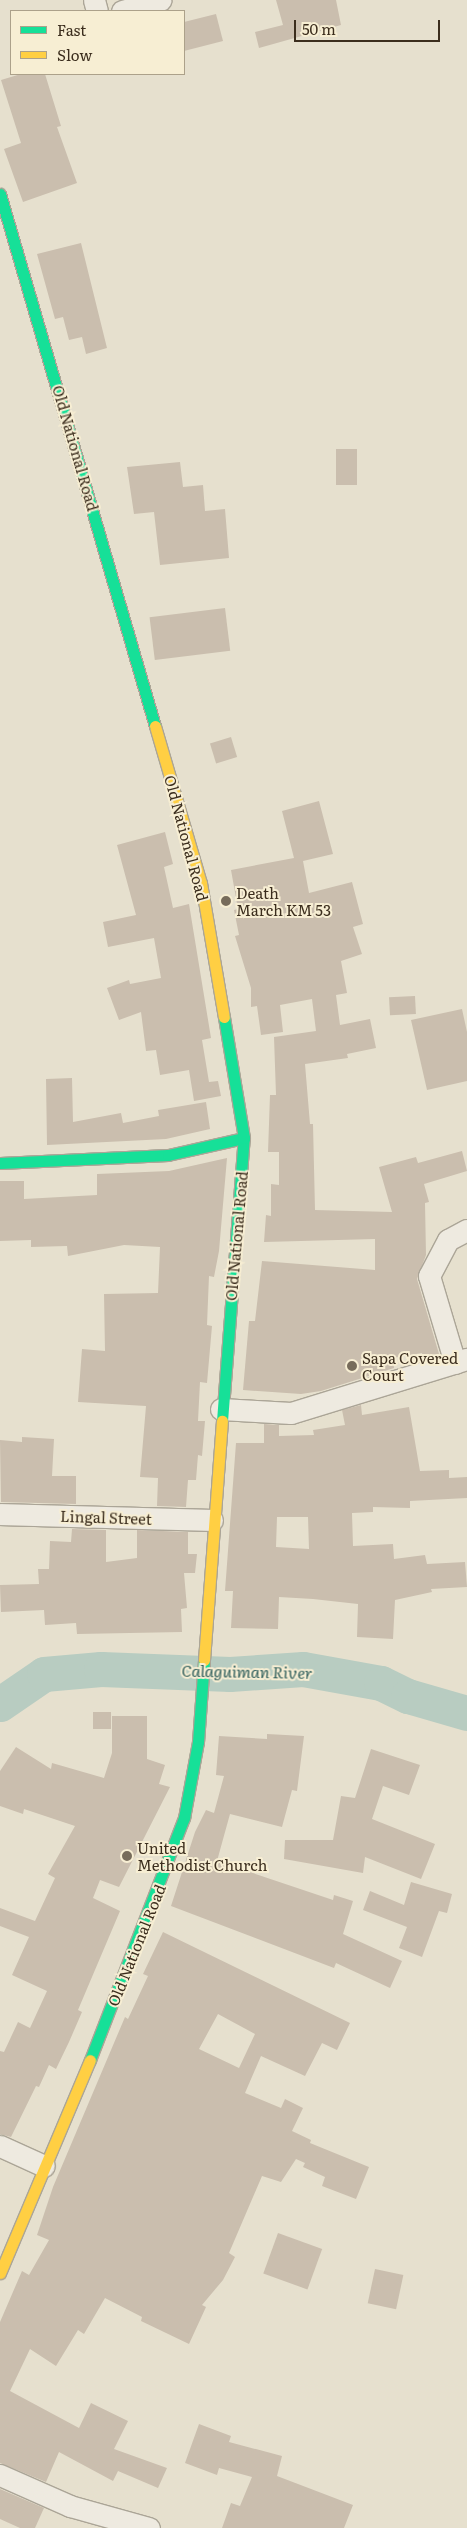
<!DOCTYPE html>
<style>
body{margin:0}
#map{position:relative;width:467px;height:2528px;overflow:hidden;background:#e6e0ce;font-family:Literata,serif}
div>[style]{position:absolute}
.river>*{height:35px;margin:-17.5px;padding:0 17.5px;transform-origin:17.5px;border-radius:17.5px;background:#b8ccc1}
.building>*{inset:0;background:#cabeae;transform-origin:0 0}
.roads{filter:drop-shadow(1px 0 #aba597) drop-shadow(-1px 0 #aba597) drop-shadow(0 1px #aba597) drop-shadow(0 -1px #aba597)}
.street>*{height:21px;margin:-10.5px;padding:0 10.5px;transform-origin:10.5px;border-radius:10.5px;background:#eeeae0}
.fast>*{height:11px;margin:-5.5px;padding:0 5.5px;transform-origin:5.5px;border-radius:5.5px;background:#16e098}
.slow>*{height:11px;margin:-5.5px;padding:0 5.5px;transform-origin:5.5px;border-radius:5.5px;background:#ffcf43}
.dots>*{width:14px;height:14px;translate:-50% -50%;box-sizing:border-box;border:2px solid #f7eed3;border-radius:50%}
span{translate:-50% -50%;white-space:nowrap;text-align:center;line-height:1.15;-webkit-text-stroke:4px #f7eed3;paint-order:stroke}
.street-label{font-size:15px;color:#3b2d1d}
.poi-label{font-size:15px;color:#3b2d1d}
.left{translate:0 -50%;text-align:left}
.water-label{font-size:16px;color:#2c5c5a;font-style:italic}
.legend{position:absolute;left:10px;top:10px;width:175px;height:65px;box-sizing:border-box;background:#f7eed3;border:1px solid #aca18a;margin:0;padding:6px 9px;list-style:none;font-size:15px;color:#3b2d1d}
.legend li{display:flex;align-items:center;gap:10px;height:25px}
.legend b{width:25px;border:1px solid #aca18a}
.scale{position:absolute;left:294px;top:20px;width:146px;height:22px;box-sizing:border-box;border:2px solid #3b2d1d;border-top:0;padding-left:6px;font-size:15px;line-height:18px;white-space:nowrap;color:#3b2d1d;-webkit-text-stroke:4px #f7eed3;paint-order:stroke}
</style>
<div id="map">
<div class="river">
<div style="left:0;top:1704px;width:53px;rotate:-34.3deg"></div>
<div style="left:44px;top:1674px;width:57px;rotate:-5deg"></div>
<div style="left:101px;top:1669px;width:129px;rotate:2.2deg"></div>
<div style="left:230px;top:1674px;width:73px;rotate:-3.9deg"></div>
<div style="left:303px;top:1669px;width:79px;rotate:10.2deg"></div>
<div style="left:381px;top:1683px;width:30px;rotate:26deg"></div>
<div style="left:408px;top:1696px;width:61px;rotate:16.1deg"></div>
</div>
<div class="building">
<div style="clip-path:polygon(276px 0,336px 0,341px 25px,259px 48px,255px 32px,283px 25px)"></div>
<div style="clip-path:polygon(216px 14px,223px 41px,184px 51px,184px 22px)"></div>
<div style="clip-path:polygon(21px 74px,45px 74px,61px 126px,57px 127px,77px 183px,23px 202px,4px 149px,21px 143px,1px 80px)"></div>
<div style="clip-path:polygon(81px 243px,107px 348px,86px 354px,82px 337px,69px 340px,63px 317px,55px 319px,37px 254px)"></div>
<div style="left:336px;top:449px;width:21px;height:36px"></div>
<div style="clip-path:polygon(180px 462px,183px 487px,203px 485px,205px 511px,225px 509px,229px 558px,160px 565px,154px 512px,134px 514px,127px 467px)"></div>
<div style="left:225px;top:608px;width:43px;height:76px;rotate:83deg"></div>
<div style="left:231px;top:737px;width:21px;height:22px;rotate:73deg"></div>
<div style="clip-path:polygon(319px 801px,333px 854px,303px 861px,309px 893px,352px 882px,363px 924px,353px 927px,362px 954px,341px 961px,347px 993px,336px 995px,340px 1025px,370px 1019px,376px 1048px,347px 1054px,348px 1058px,305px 1064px,310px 1124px,313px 1124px,315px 1210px,392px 1212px,379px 1167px,416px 1157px,418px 1163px,462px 1151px,467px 1171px,424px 1184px,429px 1202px,425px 1203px,426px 1255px,417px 1279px,439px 1354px,423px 1359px,422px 1353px,393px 1358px,394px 1368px,321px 1391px,301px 1394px,243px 1390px,249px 1321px,255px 1321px,262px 1261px,375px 1270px,375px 1239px,264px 1242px,266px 1215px,271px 1216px,271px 1184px,279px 1185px,279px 1152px,268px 1152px,270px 1095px,276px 1095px,274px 1037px,316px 1031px,312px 999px,280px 1005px,283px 1032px,261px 1035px,257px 1006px,251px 1007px,251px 988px,235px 936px,239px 935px,234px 910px,238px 909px,231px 870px,294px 858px,282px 811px)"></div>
<div style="clip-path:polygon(165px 832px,173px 864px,164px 867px,173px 908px,189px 904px,211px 1038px,202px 1040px,209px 1082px,218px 1081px,221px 1096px,194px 1101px,189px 1070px,160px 1075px,156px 1050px,146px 1051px,141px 1012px,119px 1020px,107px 988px,129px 980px,130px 984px,161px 978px,154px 938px,108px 947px,103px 922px,136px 915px,117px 845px)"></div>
<div style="left:415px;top:996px;width:18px;height:26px;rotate:87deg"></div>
<div style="clip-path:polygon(462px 1009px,467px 1032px,467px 1081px,427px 1090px,411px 1020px)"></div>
<div style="clip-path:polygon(72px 1078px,73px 1122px,121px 1113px,123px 1123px,159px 1116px,158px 1110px,206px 1102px,210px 1129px,166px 1139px,47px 1145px,46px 1079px)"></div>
<div style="clip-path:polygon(227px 1158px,219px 1251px,214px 1277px,209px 1276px,207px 1325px,212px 1326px,207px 1383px,200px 1382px,198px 1421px,205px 1421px,202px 1456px,198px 1455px,196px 1480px,188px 1480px,186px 1507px,157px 1506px,158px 1478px,140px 1477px,146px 1406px,78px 1402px,82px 1349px,105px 1351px,104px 1294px,158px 1293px,160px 1247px,124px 1245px,68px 1256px,67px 1246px,31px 1247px,31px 1240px,0 1241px,0 1181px,24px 1181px,24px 1199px,97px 1195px,97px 1174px,169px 1171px)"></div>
<div style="clip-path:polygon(evenodd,361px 1405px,362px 1415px,409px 1407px,420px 1471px,449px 1470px,449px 1478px,467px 1477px,467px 1498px,410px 1501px,410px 1508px,373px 1507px,373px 1512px,352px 1513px,353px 1546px,393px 1544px,394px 1559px,425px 1555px,427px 1564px,465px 1562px,467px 1587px,431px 1589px,432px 1592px,395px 1600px,393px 1639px,357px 1637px,358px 1604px,313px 1599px,279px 1597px,278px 1629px,231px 1628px,233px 1591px,225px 1591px,236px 1443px,264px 1443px,264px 1424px,279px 1425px,279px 1436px,314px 1435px,313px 1430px,345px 1425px,342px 1410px,361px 1405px,277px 1517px,308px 1517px,309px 1549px,276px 1547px,277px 1517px)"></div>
<div style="clip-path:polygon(22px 1437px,54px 1439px,52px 1476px,76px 1476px,76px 1504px,1px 1502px,0 1440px,22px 1442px)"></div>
<div style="clip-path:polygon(72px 1529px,106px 1530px,106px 1562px,137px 1558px,137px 1530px,188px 1532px,188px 1554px,197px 1554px,195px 1573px,184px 1573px,187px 1608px,181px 1609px,182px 1632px,77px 1634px,76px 1623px,45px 1625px,44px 1610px,1px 1612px,0 1585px,39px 1584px,38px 1569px,49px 1569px,50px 1541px,71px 1542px)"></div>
<div style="left:93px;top:1712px;width:18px;height:17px"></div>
<div style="clip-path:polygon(112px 1716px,147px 1716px,147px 1759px,165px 1765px,159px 1784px,170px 1787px,119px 1887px,100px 1880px,93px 1898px,120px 1911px,78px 2010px,82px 2012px,69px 2042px,56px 2069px,49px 2065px,39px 2087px,36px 2086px,11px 2137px,0 2134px,0 2051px,4px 2052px,18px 2022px,30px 2028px,47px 1991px,12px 1975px,29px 1937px,0 1926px,0 1908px,35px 1921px,55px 1878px,48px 1874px,75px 1826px,24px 1809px,23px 1814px,0 1806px,0 1771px,16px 1747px,51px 1769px,52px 1763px,104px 1778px,112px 1753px)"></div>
<div style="clip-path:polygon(267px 1734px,304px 1736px,297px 1791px,292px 1790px,282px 1827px,230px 1814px,217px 1861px,333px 1900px,334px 1895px,353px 1901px,343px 1934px,402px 1961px,390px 1988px,336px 1963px,334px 1968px,171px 1906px,195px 1832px,206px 1810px,214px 1813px,224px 1776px,216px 1775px,219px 1736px,267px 1739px)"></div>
<div style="clip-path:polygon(371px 1749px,420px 1765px,409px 1795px,383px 1786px,372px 1819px,435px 1844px,421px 1879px,365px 1857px,363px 1873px,284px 1859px,285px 1840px,333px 1840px,341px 1796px,355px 1798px)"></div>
<div style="clip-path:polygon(411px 1882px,452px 1894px,447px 1913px,439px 1911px,422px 1957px,399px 1948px,407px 1927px,363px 1910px,370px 1891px,404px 1905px)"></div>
<div style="clip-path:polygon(evenodd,163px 1932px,350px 2023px,337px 2050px,322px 2043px,305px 2076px,261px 2056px,245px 2093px,281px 2108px,285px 2099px,303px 2108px,292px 2131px,311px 2140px,310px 2143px,369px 2167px,356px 2199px,322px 2186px,325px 2177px,303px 2167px,305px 2163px,296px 2159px,281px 2182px,262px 2176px,229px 2253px,235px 2257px,223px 2280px,202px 2305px,206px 2307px,189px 2344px,141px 2321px,142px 2317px,105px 2298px,84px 2334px,78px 2330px,56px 2366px,30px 2349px,10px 2391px,79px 2428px,91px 2403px,128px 2421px,114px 2449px,167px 2468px,158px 2488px,118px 2471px,113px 2481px,59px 2452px,46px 2482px,0 2463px,0 2322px,22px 2271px,29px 2275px,49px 2240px,37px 2235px,53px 2187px,125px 2017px,128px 2019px,148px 1976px,143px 1974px,163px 1932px,218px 2014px,255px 2034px,239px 2068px,199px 2049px,218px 2014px)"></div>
<div style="left:278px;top:2233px;width:47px;height:43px;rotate:20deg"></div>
<div style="left:375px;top:2269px;width:29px;height:35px;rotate:12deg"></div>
<div style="clip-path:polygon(199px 2424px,231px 2436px,229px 2442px,282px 2456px,277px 2476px,353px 2505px,344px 2528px,222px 2528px,231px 2503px,240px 2506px,252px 2477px,219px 2468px,217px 2475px,185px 2463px)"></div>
<div style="clip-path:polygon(0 2489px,44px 2508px,35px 2528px,20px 2528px,0 2519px)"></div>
</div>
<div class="roads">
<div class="street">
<div style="left:94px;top:0;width:11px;rotate:75deg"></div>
<div style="left:122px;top:11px;width:40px;rotate:-16deg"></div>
<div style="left:455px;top:1363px;width:91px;rotate:-106.6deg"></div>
<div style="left:429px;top:1276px;width:41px;rotate:-62.2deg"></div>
<div style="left:448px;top:1240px;width:21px;rotate:-28deg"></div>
<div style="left:221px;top:1409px;width:70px;rotate:3.3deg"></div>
<div style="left:291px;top:1413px;width:184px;rotate:-17.1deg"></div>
<div style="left:0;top:1514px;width:212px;rotate:1.6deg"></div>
<div style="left:0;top:2146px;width:48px;rotate:24.4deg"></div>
<div style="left:0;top:2475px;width:77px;rotate:23.9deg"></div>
<div style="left:70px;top:2506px;width:82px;rotate:15.6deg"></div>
</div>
<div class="fast">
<div style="left:0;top:194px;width:554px;rotate:73.76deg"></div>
<div style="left:0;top:1163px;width:168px;rotate:-2.7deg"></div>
<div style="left:168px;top:1155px;width:78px;rotate:-12.6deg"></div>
<div style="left:222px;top:1421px;width:284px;rotate:-85.6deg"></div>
<div style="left:244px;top:1138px;width:123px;rotate:-99.4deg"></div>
<div style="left:90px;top:2060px;width:260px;rotate:-68.8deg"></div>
<div style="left:184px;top:1818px;width:77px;rotate:-79.6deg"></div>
<div style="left:198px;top:1742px;width:82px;rotate:-85.8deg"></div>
</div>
<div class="slow">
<div style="left:155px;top:726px;width:164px;rotate:73.7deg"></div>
<div style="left:201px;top:883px;width:136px;rotate:80.3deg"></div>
<div style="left:204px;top:1660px;width:240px;rotate:-85.7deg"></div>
<div style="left:0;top:2273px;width:231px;rotate:-67.1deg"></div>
</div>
</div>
<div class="dots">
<div style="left:226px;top:901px;background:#776c5b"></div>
<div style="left:352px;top:1366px;background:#776c5b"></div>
<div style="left:127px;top:1856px;background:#776c5b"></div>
</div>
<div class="street-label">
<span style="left:76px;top:448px;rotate:74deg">Old National Road</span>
<span style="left:187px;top:838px;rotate:75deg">Old National Road</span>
<span style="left:236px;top:1236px;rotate:-85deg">Old National Road</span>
<span style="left:106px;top:1517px;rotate:2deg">Lingal Street</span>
<span style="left:136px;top:1945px;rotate:-68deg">Old National Road</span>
</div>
<div class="poi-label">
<span class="left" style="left:236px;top:901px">Death<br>March KM 53</span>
<span class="left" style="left:362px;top:1366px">Sapa Covered<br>Court</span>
<span class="left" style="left:137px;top:1856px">United<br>Methodist Church</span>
</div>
<div class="water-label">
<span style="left:247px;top:1671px;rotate:1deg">Calaguiman River</span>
</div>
<ul class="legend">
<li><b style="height:6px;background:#16e098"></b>Fast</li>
<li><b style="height:6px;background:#ffcf43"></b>Slow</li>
</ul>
<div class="scale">50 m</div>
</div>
